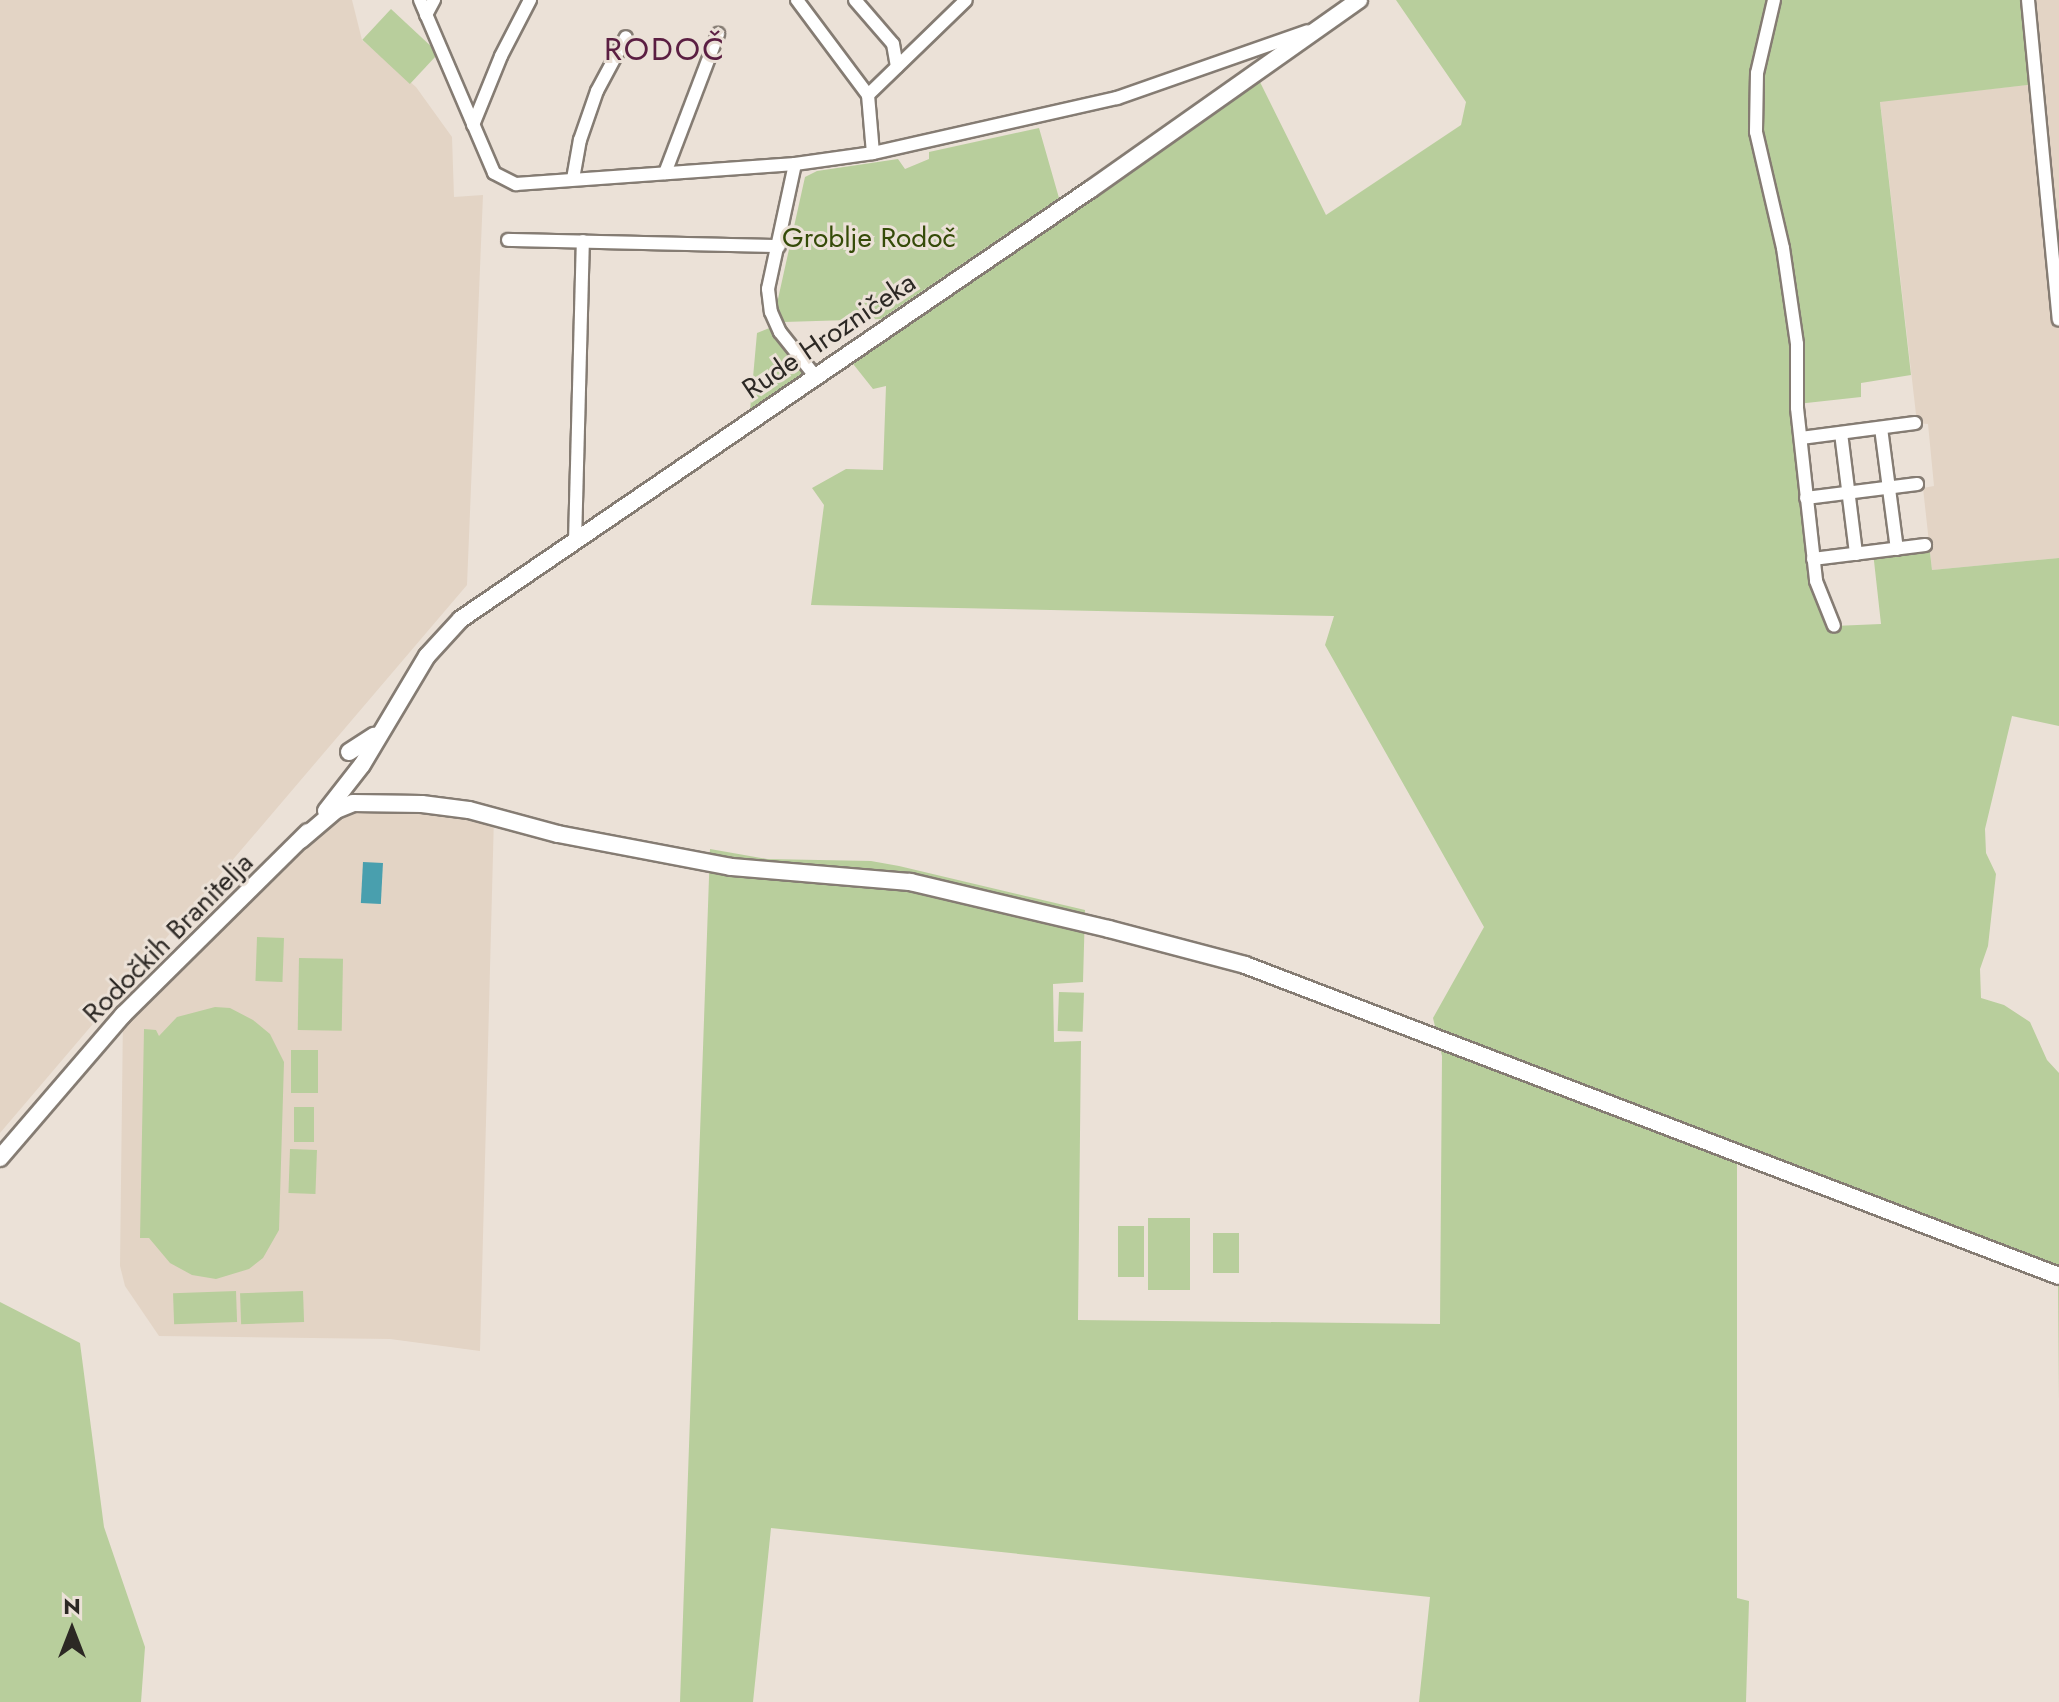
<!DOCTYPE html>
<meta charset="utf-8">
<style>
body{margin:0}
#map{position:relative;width:2059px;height:1702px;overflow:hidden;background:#ebe1d7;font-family:Jost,sans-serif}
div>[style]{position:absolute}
.built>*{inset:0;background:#e3d4c5}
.green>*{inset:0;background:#b8ce9c;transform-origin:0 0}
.water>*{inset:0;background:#499fae;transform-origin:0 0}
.roads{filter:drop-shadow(2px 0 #857c73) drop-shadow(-2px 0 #857c73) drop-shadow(0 2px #857c73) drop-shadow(0 -2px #857c73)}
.street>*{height:12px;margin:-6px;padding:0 6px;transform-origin:6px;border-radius:6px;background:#fff}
.secondary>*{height:16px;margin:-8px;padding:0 8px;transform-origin:8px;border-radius:8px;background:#fff}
span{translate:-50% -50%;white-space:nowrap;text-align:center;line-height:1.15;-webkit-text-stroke:6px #ebe1d7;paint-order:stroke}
.park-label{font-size:28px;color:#354b08}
.street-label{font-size:28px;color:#2c2824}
.quarter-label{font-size:32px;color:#5b1e42;letter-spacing:2px}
.north{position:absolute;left:32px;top:1590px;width:80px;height:80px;-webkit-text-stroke:6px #ebe1d7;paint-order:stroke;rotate:0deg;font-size:22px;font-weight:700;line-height:32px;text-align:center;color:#2c2824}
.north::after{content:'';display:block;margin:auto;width:28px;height:36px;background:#2c2824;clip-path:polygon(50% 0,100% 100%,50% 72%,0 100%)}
</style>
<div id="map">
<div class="built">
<div style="clip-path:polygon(0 0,352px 0,362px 40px,416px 87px,452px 137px,454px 197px,483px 195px,467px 585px,0 1133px)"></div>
<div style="clip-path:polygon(2028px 0,2059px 0,2059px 558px,1932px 570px,1923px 488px,1934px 486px,1928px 424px,1917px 423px,1880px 101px,2036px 84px)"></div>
<div style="clip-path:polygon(345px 805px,494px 816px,480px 1351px,390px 1339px,159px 1336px,125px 1286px,120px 1266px,123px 1015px)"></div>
</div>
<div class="green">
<div style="clip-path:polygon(1396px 0,2028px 0,2036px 84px,1880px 102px,1911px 375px,1861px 383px,1861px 397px,1797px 404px,1813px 559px,1834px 626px,1881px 624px,1873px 552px,1929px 544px,1932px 570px,2059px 558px,2059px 726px,2012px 716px,1985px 829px,1986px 853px,1996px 874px,1988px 946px,1980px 969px,1981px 998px,2004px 1005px,2030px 1022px,2047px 1060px,2059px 1073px,2059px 1402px,2058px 1275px,1737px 1154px,1737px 1598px,1749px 1601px,1746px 1702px,1419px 1702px,1430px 1597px,771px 1528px,753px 1702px,680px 1702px,710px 849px,767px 859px,871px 861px,899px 866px,1085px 910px,1083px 982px,1053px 984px,1054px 1042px,1081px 1041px,1078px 1320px,1440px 1324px,1442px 1056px,1433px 1018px,1484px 927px,1325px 645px,1334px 616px,811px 605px,824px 505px,812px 488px,846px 469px,883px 470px,886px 386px,873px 389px,846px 355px,1256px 74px,1326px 215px,1461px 125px,1466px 102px)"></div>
<div style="left:391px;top:9px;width:65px;height:42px;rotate:43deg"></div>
<div style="clip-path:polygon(1039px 128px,1059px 198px,881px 319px,784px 322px,776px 308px,805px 177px,817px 171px,898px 159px,905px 169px,929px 159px,929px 152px)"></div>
<div style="clip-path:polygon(777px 325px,815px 376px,758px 416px,750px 411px,757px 333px)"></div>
<div style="left:257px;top:937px;width:27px;height:44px;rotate:2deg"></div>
<div style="left:299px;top:958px;width:44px;height:72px;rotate:1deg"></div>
<div style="left:1059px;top:992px;width:25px;height:39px;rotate:2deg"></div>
<div style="clip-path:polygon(215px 1007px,230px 1008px,253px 1020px,270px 1034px,284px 1062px,279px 1230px,263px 1258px,249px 1269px,216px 1279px,192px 1275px,170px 1263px,149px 1238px,140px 1238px,144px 1029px,156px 1030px,159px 1036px,177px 1017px)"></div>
<div style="left:291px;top:1050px;width:27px;height:43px"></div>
<div style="left:294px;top:1107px;width:20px;height:35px"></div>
<div style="left:290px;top:1149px;width:27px;height:44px;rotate:2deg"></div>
<div style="left:1148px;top:1218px;width:42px;height:72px"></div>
<div style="left:1118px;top:1226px;width:26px;height:51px"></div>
<div style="left:1213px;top:1233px;width:26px;height:40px"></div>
<div style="left:236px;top:1291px;width:31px;height:63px;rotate:88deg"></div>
<div style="left:303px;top:1291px;width:31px;height:63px;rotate:88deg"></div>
<div style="clip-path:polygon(0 1302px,80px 1343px,104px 1527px,145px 1647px,141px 1702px,0 1702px)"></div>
</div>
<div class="water">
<div style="left:363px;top:862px;width:20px;height:41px;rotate:3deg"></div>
</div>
<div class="roads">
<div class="street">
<div style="left:420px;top:0;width:188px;rotate:66.8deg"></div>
<div style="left:494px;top:173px;width:25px;rotate:27deg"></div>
<div style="left:516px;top:184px;width:280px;rotate:-4.1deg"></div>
<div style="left:795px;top:164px;width:79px;rotate:-8deg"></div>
<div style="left:873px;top:153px;width:250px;rotate:-12.7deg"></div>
<div style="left:1117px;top:98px;width:202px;rotate:-19.3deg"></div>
<div style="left:797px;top:0;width:119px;rotate:53.2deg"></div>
<div style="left:868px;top:95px;width:58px;rotate:85.1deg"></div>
<div style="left:855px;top:0;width:58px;rotate:49.2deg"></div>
<div style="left:893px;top:44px;width:23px;rotate:80deg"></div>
<div style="left:1774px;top:0;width:75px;rotate:103.1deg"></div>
<div style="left:1757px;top:73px;width:59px;rotate:91deg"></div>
<div style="left:1756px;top:132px;width:119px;rotate:76.9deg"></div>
<div style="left:1783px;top:248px;width:97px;rotate:81.7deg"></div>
<div style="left:1797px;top:344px;width:64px;rotate:90deg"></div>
<div style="left:1797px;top:408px;width:174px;rotate:83.7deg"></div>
<div style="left:1816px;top:581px;width:48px;rotate:68.2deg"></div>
<div style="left:2028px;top:0;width:321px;rotate:84.5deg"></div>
<div style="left:426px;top:15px;width:17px;rotate:-62deg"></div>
<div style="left:868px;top:95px;width:136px;rotate:-44.1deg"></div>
<div style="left:473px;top:125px;width:74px;rotate:-67.9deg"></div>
<div style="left:501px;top:56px;width:63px;rotate:-62.6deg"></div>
<div style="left:795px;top:164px;width:128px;rotate:102.2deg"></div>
<div style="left:768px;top:289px;width:23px;rotate:83deg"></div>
<div style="left:771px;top:312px;width:22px;rotate:66deg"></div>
<div style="left:780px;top:332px;width:56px;rotate:51.5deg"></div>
<div style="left:665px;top:173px;width:149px;rotate:-69.1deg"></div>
<div style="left:573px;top:179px;width:40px;rotate:-80deg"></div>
<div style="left:580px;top:140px;width:52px;rotate:-70.9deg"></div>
<div style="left:597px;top:91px;width:61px;rotate:-61.8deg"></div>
<div style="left:508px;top:240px;width:271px;rotate:1.3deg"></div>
<div style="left:1881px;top:428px;width:122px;rotate:82.5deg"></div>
<div style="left:1841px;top:433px;width:122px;rotate:82.9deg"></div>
<div style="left:1801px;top:438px;width:115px;rotate:-7.5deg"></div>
<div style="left:1806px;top:498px;width:112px;rotate:-7.2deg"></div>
<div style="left:575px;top:542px;width:301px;rotate:-88.5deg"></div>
<div style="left:1813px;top:559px;width:113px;rotate:-7.1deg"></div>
</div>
<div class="secondary">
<div style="left:349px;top:752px;width:30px;rotate:-33deg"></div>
<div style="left:326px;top:811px;width:58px;rotate:-52deg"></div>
<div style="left:362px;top:765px;width:127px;rotate:-59.2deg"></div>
<div style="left:427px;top:656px;width:50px;rotate:-47.4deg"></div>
<div style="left:461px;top:619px;width:763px;rotate:-34.32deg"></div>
<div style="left:1091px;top:189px;width:328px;rotate:-35.2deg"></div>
<div style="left:301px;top:840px;width:46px;rotate:-40.6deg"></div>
<div style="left:336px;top:810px;width:18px;rotate:-22deg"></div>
<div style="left:353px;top:803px;width:69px;rotate:0.8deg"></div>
<div style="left:422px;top:804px;width:47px;rotate:7.3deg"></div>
<div style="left:469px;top:810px;width:92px;rotate:15.1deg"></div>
<div style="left:558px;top:834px;width:176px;rotate:10.8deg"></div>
<div style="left:731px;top:867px;width:180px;rotate:4.8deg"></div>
<div style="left:910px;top:882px;width:204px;rotate:13.3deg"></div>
<div style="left:1109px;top:929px;width:141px;rotate:14.8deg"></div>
<div style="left:1245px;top:965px;width:871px;rotate:20.91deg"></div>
<div style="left:0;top:1158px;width:189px;rotate:-49.3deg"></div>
<div style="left:123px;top:1015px;width:260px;rotate:-44.7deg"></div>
</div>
</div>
<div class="park-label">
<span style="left:869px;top:238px">Groblje Rodoč</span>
</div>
<div class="street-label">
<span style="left:829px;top:336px;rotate:-34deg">Rude Hrozničeka</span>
<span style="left:168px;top:938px;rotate:-45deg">Rodočkih Branitelja</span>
</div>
<div class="quarter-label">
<span style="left:665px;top:49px">RODOČ</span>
</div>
<div class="north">N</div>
</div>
